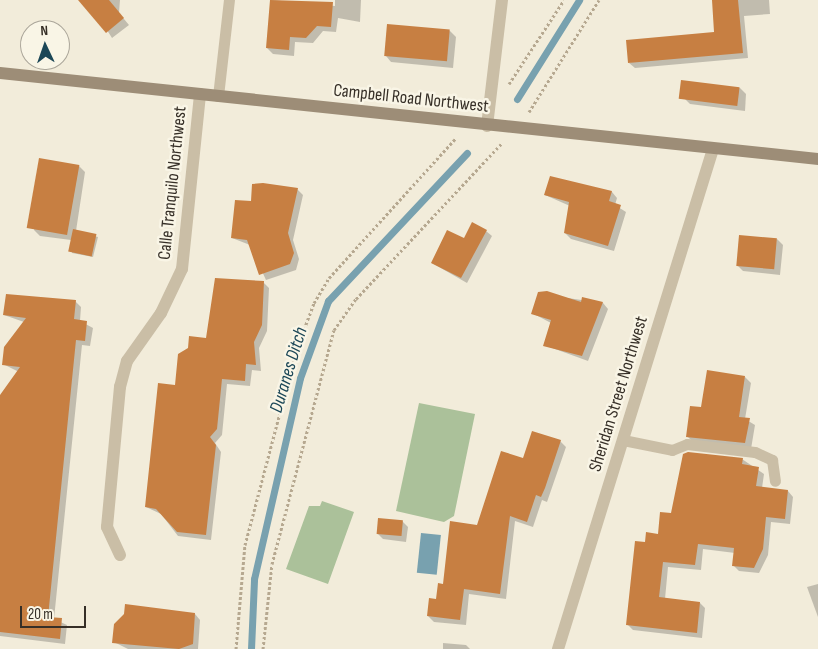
<!DOCTYPE html>
<style>
body{margin:0}
#map{position:relative;width:818px;height:649px;overflow:hidden;background:#f2ecda;font-family:"Sofia Sans Condensed",sans-serif}
div>[style]{position:absolute}
.green>*{inset:0;background:#abc19a}
.water>*{inset:0;background:#78a1af;transform-origin:0 0}
.shadow>*{inset:0;background:#0003}
.stream>*{height:7px;margin:-3.5px;padding:0 3.5px;transform-origin:3.5px;border-radius:3.5px;background:#78a1af}
.building>*{inset:0;background:#c77f42;transform-origin:0 0}
.path>*{height:3px;margin-top:-1.5px;transform-origin:0;background:repeating-linear-gradient(90deg,#b6a890 0 2.5px,transparent 0 5px)}
.lane>*{height:11px;margin:-5.5px;padding:0 5.5px;transform-origin:5.5px;border-radius:5.5px;background:#cabea6}
.street>*{height:12px;margin:-6px;padding:0 6px;transform-origin:6px;border-radius:6px;background:#cabea6}
.secondary>*{height:12px;margin:-6px;padding:0 6px;transform-origin:6px;border-radius:6px;background:#9d8d77}
span{translate:-50% -50%;white-space:nowrap;text-align:center;line-height:1.15;-webkit-text-stroke:5px #f9f5e6;paint-order:stroke}
.street-label{font-size:18px;color:#362f27}
.water-label{font-size:19px;color:#1c4757;font-style:italic}
.north{position:absolute;left:20px;top:20px;width:50px;height:50px;box-sizing:border-box;background:#f9f5e6;border:1px solid #aba69a;border-radius:50%;rotate:357deg;font-size:14px;font-weight:700;line-height:20px;text-align:center;color:#362f27}
.north::after{content:'';display:block;margin:auto;width:18px;height:22px;background:#1c4757;clip-path:polygon(50% 0,100% 100%,50% 72%,0 100%)}
.scale{position:absolute;left:20px;top:606px;width:66px;height:22px;box-sizing:border-box;border:2px solid #362f27;border-top:0;padding-left:6px;font-size:15px;line-height:18px;white-space:nowrap;color:#362f27;-webkit-text-stroke:4px #f9f5e6;paint-order:stroke}
</style>
<div id="map">
<div class="green">
<div style="clip-path:polygon(419px 403px,475px 414px,454px 516px,444px 522px,396px 511px)"></div>
<div style="clip-path:polygon(322px 501px,354px 512px,328px 584px,286px 569px,309px 506px,320px 506px)"></div>
</div>
<div class="water">
<div style="left:421px;top:533px;width:20px;height:40px;rotate:6deg"></div>
</div>
<div class="shadow">
<div style="clip-path:polygon(88px 0,120px 0,119px 13px,129px 25px,112px 38px)"></div>
<div style="clip-path:polygon(271px 0,335px 6px,335px 0,361px 0,360px 22px,338px 18px,336px 32px,323px 31px,313px 43px,295px 42px,294px 56px,273px 54px,267px 48px)"></div>
<div style="clip-path:polygon(713px 0,769px 0,770px 14px,744px 16px,748px 58px,635px 68px,629px 63px,715px 33px)"></div>
<div style="clip-path:polygon(450px 31px,456px 37px,453px 68px,391px 62px,386px 56px)"></div>
<div style="clip-path:polygon(740px 88px,746px 94px,745px 111px,690px 104px,684px 98px)"></div>
<div style="clip-path:polygon(40px 159px,79px 166px,85px 172px,76px 231px,98px 237px,93px 257px,72px 253px,71px 240px,40px 236px,34px 230px)"></div>
<div style="clip-path:polygon(297px 189px,303px 195px,293px 240px,299px 259px,296px 270px,266px 280px,250px 245px,232px 238px,252px 203px)"></div>
<div style="clip-path:polygon(612px 192px,617px 198px,615px 205px,626px 212px,614px 251px,571px 239px,565px 233px,570px 206px,545px 195px)"></div>
<div style="clip-path:polygon(486px 231px,492px 236px,467px 283px,432px 263px)"></div>
<div style="clip-path:polygon(777px 239px,783px 245px,780px 275px,743px 271px,737px 265px)"></div>
<div style="clip-path:polygon(263px 282px,269px 288px,267px 331px,259px 348px,261px 371px,252px 370px,250px 386px,227px 384px,222px 435px,215px 443px,221px 452px,211px 540px,178px 536px,161px 514px,146px 507px,176px 386px,208px 339px)"></div>
<div style="clip-path:polygon(539px 294px,603px 303px,608px 309px,588px 361px,544px 345px,551px 323px,532px 313px)"></div>
<div style="clip-path:polygon(75px 301px,81px 307px,80px 321px,93px 328px,90px 346px,82px 345px,54px 619px,67px 625px,65px 644px,0 636px,0 400px,19px 372px,3px 364px,24px 322px,4px 315px)"></div>
<div style="clip-path:polygon(745px 377px,751px 383px,745px 419px,755px 425px,751px 449px,693px 442px,687px 436px,702px 409px)"></div>
<div style="clip-path:polygon(560px 441px,566px 447px,547px 502px,542px 500px,533px 527px,515px 521px,506px 599px,469px 594px,466px 625px,434px 622px,428px 616px,444px 585px,524px 459px)"></div>
<div style="clip-path:polygon(742px 459px,764px 474px,762px 488px,788px 491px,793px 497px,790px 524px,771px 522px,768px 555px,759px 573px,739px 571px,733px 565px,735px 553px,703px 549px,701px 570px,668px 567px,665px 599px,700px 603px,705px 608px,702px 638px,633px 630px,627px 624px,646px 543px,659px 535px,672px 514px)"></div>
<div style="clip-path:polygon(402px 521px,408px 527px,406px 542px,383px 539px,377px 533px)"></div>
<div style="clip-path:polygon(818px 584px,818px 617px,807px 587px)"></div>
<div style="clip-path:polygon(195px 614px,200px 620px,198px 649px,128px 649px,114px 642px)"></div>
<div style="clip-path:polygon(443px 643px,466px 645px,470px 649px,443px 649px)"></div>
</div>
<div class="stream">
<div style="left:517px;top:99px;width:117px;rotate:-57.9deg"></div>
<div style="left:251px;top:649px;width:70px;rotate:-87.5deg"></div>
<div style="left:254px;top:579px;width:206px;rotate:-77.1deg"></div>
<div style="left:300px;top:378px;width:82px;rotate:-70deg"></div>
<div style="left:328px;top:301px;width:203px;rotate:-46.8deg"></div>
</div>
<div class="building">
<div style="clip-path:polygon(78px 0,109px 0,124px 18px,106px 33px)"></div>
<div style="clip-path:polygon(270px 0,333px 2px,331px 27px,317px 26px,306px 38px,290px 37px,289px 50px,266px 48px)"></div>
<div style="clip-path:polygon(712px 0,738px 0,743px 53px,628px 63px,626px 40px,714px 32px)"></div>
<div style="left:387px;top:24px;width:63px;height:32px;rotate:5deg"></div>
<div style="left:681px;top:80px;width:59px;height:19px;rotate:7deg"></div>
<div style="left:39px;top:158px;width:41px;height:71px;rotate:10deg"></div>
<div style="clip-path:polygon(550px 176px,612px 191px,609px 201px,621px 205px,608px 246px,564px 233px,569px 202px,544px 195px)"></div>
<div style="clip-path:polygon(263px 183px,298px 188px,288px 233px,294px 253px,290px 264px,259px 275px,247px 240px,231px 238px,235px 200px,251px 201px,252px 184px)"></div>
<div style="clip-path:polygon(472px 222px,487px 230px,461px 278px,431px 263px,447px 230px,464px 238px)"></div>
<div style="left:73px;top:229px;width:24px;height:23px;rotate:12deg"></div>
<div style="left:739px;top:235px;width:38px;height:31px;rotate:5deg"></div>
<div style="clip-path:polygon(215px 278px,264px 281px,262px 325px,254px 342px,256px 365px,246px 364px,245px 381px,222px 379px,217px 429px,210px 437px,216px 445px,206px 535px,177px 532px,156px 509px,145px 507px,158px 383px,175px 385px,178px 354px,188px 348px,189px 336px,206px 338px)"></div>
<div style="clip-path:polygon(547px 291px,581px 302px,582px 297px,603px 302px,582px 356px,543px 346px,551px 320px,531px 314px,538px 292px)"></div>
<div style="clip-path:polygon(6px 294px,76px 300px,74px 319px,87px 321px,85px 341px,76px 340px,48px 617px,62px 618px,60px 639px,0 632px,0 395px,20px 367px,2px 365px,4px 347px,26px 318px,3px 315px)"></div>
<div style="clip-path:polygon(707px 370px,745px 376px,739px 417px,750px 418px,745px 443px,686px 437px,690px 406px,701px 407px)"></div>
<div style="clip-path:polygon(532px 431px,561px 440px,545px 488px,541px 497px,536px 495px,527px 522px,510px 516px,500px 594px,464px 589px,460px 620px,427px 616px,429px 598px,436px 599px,438px 583px,443px 584px,450px 521px,477px 525px,501px 451px,523px 458px)"></div>
<div style="clip-path:polygon(688px 452px,743px 458px,742px 464px,759px 467px,756px 486px,788px 490px,785px 519px,766px 517px,763px 549px,754px 568px,732px 566px,734px 548px,698px 544px,695px 565px,663px 562px,659px 597px,700px 602px,697px 633px,626px 625px,635px 541px,645px 542px,646px 532px,658px 534px,660px 512px,671px 513px,683px 454px)"></div>
<div style="left:378px;top:518px;width:25px;height:16px;rotate:5deg"></div>
<div style="clip-path:polygon(125px 604px,195px 613px,193px 644px,179px 649px,112px 643px,114px 624px,124px 614px)"></div>
</div>
<div class="path">
<div style="left:509px;top:84px;width:100px;rotate:-56.8deg"></div>
<div style="left:529px;top:112px;width:132px;rotate:-58deg"></div>
<div style="left:236px;top:649px;width:104px;rotate:-85.1deg"></div>
<div style="left:245px;top:545px;width:204px;rotate:-75.2deg"></div>
<div style="left:297px;top:348px;width:48px;rotate:-69.3deg"></div>
<div style="left:314px;top:303px;width:29px;rotate:-59deg"></div>
<div style="left:329px;top:278px;width:188px;rotate:-47.8deg"></div>
<div style="left:263px;top:649px;width:85px;rotate:-84deg"></div>
<div style="left:272px;top:564px;width:242px;rotate:-75.2deg"></div>
<div style="left:334px;top:330px;width:38px;rotate:-55deg"></div>
<div style="left:356px;top:299px;width:214px;rotate:-46.9deg"></div>
</div>
<div class="lane">
<div style="left:218px;top:96px;width:97px;rotate:-83.5deg"></div>
<div style="left:623px;top:440px;width:50px;rotate:11.5deg"></div>
<div style="left:672px;top:450px;width:16px;rotate:-22deg"></div>
<div style="left:687px;top:444px;width:68px;rotate:6.7deg"></div>
<div style="left:755px;top:452px;width:19px;rotate:25deg"></div>
<div style="left:772px;top:460px;width:21px;rotate:82deg"></div>
</div>
<div class="street">
<div style="left:487px;top:126px;width:127px;rotate:-83.2deg"></div>
<div style="left:120px;top:555px;width:31px;rotate:-115deg"></div>
<div style="left:107px;top:527px;width:141px;rotate:-84.7deg"></div>
<div style="left:120px;top:387px;width:27px;rotate:-75deg"></div>
<div style="left:127px;top:361px;width:59px;rotate:-54.7deg"></div>
<div style="left:161px;top:313px;width:49px;rotate:-64.5deg"></div>
<div style="left:182px;top:269px;width:176px;rotate:-84.1deg"></div>
<div style="left:558px;top:649px;width:523px;rotate:-72.78deg"></div>
</div>
<div class="secondary">
<div style="left:0;top:73px;width:823px;rotate:6deg"></div>
</div>
<div class="street-label">
<span style="left:411px;top:99px;rotate:6deg">Campbell Road Northwest</span>
<span style="left:173px;top:183px;rotate:-84deg">Calle Tranquilo Northwest</span>
<span style="left:619px;top:394px;rotate:-73deg">Sheridan Street Northwest</span>
</div>
<div class="water-label">
<span style="left:289px;top:370px;rotate:-73deg">Duranes Ditch</span>
</div>
<div class="north">N</div>
<div class="scale">20 m</div>
</div>
